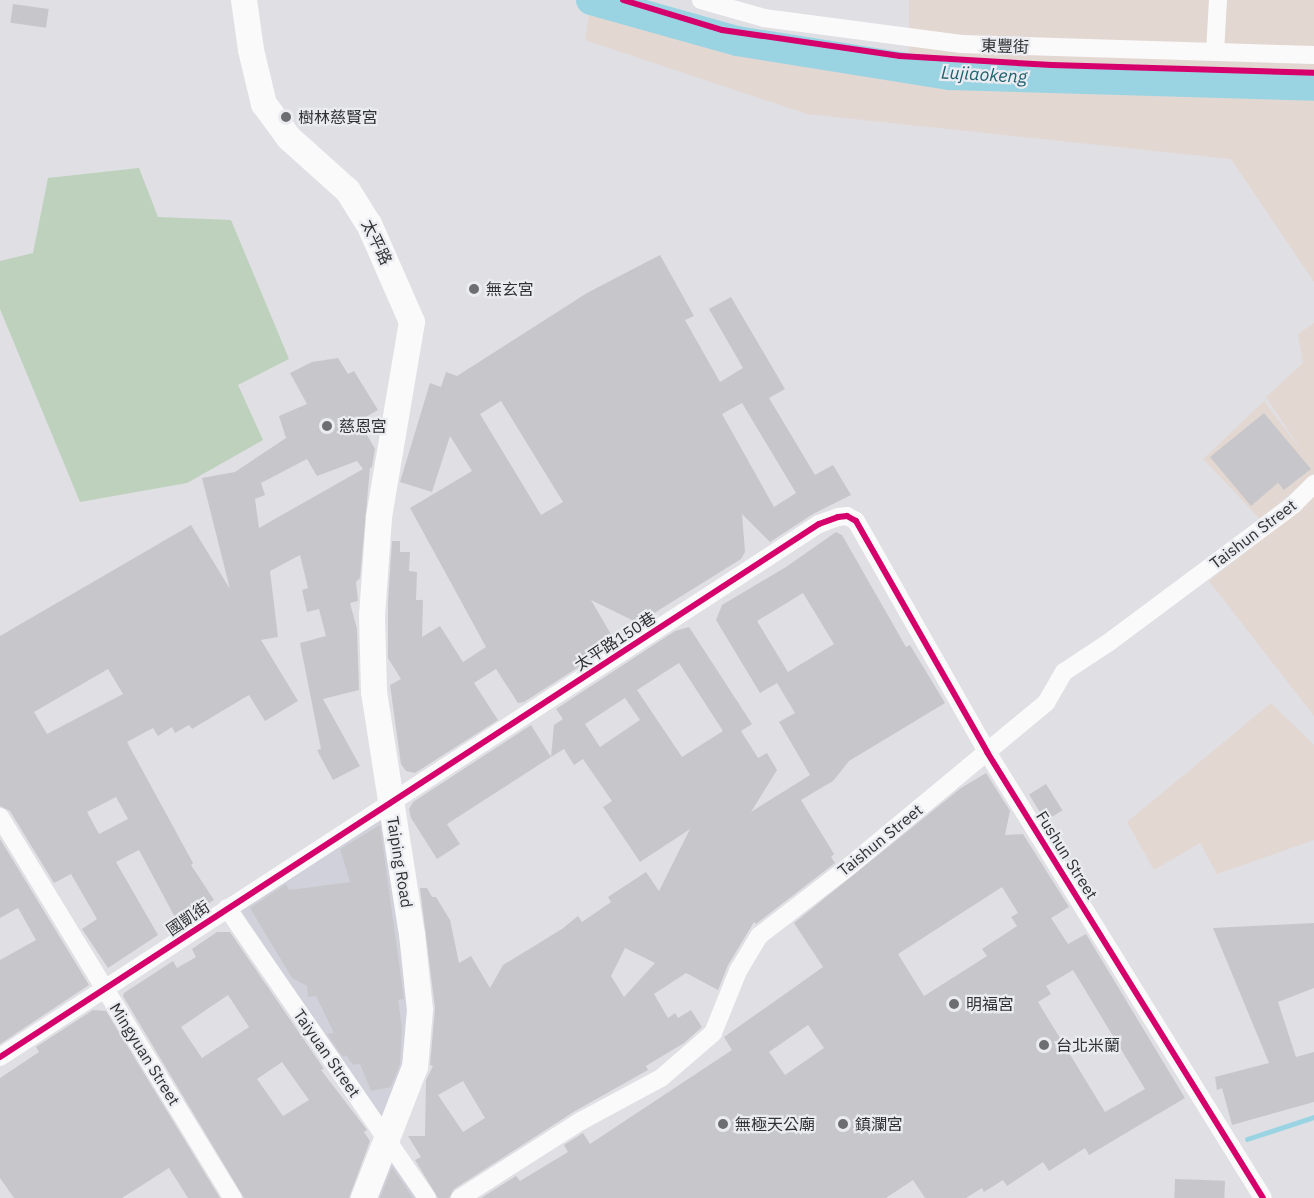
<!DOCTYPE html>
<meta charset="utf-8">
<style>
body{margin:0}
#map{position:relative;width:1314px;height:1198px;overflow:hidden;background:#dfdfe4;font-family:"IBM Plex Sans","Noto Sans TC",sans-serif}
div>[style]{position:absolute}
.built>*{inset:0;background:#d1d1db}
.industrial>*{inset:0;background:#e3d7d2}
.green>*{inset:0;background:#bdd1bc}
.stream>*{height:5px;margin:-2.5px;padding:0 2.5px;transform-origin:2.5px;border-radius:2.5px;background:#9ad4e3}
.river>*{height:30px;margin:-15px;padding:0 15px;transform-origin:15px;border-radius:15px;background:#9ad4e3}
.building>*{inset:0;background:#c7c7cb;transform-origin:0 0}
.street>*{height:18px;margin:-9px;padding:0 9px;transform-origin:9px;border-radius:9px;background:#fafafb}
.secondary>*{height:26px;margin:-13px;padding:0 13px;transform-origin:13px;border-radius:13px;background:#fafafb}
.cycleway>*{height:6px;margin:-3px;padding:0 3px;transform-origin:3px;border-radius:3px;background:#d6006c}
.dots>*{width:16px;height:16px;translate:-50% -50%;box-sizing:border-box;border:3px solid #ebecf2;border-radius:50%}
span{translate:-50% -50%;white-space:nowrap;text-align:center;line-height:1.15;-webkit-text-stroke:4.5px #ebecf2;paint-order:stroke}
.street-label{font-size:16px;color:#303133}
.poi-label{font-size:16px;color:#303133}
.left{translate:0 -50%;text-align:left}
.water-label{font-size:18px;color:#1f626f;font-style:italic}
</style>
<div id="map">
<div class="built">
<div style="clip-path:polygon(386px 817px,415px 1009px,407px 1065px,380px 1123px,238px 906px)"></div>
<div style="clip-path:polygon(387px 1154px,418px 1198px,369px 1198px)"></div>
</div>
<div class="industrial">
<div style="clip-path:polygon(909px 0,1314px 0,1314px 282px,1231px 159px,807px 114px,585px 40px,590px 10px,817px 61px,909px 77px)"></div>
<div style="clip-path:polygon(1314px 323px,1314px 474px,1260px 519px,1203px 459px,1264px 401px,1304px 454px,1266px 397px,1303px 363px,1298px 334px)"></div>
<div style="clip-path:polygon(1314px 493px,1314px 716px,1209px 581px,1267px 535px)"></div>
<div style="clip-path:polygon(1271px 703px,1314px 745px,1314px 840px,1217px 874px,1200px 843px,1154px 870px,1127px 822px)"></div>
</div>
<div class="green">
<div style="clip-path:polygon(139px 168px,158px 217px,231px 220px,289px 359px,238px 385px,263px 440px,187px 483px,80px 502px,0 309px,0 261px,33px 253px,48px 178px)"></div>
</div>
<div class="stream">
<div style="left:1247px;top:1139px;width:71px;rotate:-18.2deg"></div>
</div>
<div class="river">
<div style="left:591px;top:0;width:152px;rotate:15.7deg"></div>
<div style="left:737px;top:41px;width:216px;rotate:9.1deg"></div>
<div style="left:950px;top:75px;width:364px;rotate:1.7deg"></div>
</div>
<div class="building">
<div style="left:13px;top:4px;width:36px;height:19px;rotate:8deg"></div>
<div style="clip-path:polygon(evenodd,660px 255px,694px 316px,685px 320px,720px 382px,743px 368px,709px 309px,731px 297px,785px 389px,769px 398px,815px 475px,833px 465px,851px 495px,813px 514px,770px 542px,742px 514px,745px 552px,741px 559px,643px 620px,634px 621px,591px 600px,616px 643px,524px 702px,518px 703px,496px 669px,474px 683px,498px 720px,415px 773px,406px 771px,401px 764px,390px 685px,401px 679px,388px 658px,388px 602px,392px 541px,400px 541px,400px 552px,410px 552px,409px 571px,417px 572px,416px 600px,423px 600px,422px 637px,440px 626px,463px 662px,486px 647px,410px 508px,472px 471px,450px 436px,432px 492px,400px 482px,430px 383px,441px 387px,446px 372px,457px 376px,587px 293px,660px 255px,501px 401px,563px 502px,541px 515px,480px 414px,501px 401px,660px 255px,742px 403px,796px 493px,774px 507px,722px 414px,742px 403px)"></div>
<div style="clip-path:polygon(evenodd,338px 358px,348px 374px,354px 371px,378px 410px,359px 421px,375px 449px,372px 467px,370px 468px,360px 578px,356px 582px,358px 601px,350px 603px,357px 629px,359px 690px,323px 699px,360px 766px,333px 780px,317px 750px,321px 749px,300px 643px,326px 636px,319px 609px,307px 612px,302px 590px,308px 588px,300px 555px,270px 571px,278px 637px,261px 640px,298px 701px,265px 721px,249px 695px,192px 729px,189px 725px,175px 733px,172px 727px,158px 736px,153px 728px,127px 742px,193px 863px,191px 865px,214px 900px,178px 923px,139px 850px,116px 862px,158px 935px,108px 968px,82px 929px,97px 919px,71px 874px,54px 883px,10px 811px,0 806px,0 636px,191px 525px,230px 589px,202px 478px,235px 472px,286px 438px,279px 416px,307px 404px,290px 373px,312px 362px,338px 358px,307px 459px,317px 476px,357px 461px,363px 469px,259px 528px,255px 499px,265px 495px,261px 483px,307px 459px,338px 358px,108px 669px,123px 694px,47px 734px,34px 712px,108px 669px,338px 358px,116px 797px,128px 819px,99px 834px,87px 812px,116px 797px)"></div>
<div style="clip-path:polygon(1264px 413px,1311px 469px,1284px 490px,1278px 483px,1251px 506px,1210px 457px)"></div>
<div style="clip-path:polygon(evenodd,836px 532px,842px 535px,906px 647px,910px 645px,945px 703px,849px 761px,833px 781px,801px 800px,834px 854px,831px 857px,835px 863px,756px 924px,754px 922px,728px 965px,718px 990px,686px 973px,654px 994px,668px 1018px,675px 1013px,678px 1018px,691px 1010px,702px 1027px,684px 1043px,646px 1066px,648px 1070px,575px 1111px,454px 1189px,449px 1198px,438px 1198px,415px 1160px,421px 1157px,408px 1136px,425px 1136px,426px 1080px,433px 1066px,430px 1065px,435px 1008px,420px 888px,427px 888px,432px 897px,436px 897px,450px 920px,459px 963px,471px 956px,490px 988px,503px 965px,562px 929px,578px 916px,582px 922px,611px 902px,608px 897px,646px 872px,659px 891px,690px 829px,640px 862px,603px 807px,612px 801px,583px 759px,574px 765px,564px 749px,551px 757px,554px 725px,563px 719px,556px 709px,675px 631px,689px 627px,752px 724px,741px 731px,758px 758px,767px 753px,777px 770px,751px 812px,810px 775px,779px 722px,795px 713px,777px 683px,760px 693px,716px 620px,722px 605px,786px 567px,836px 532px,803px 593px,834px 644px,788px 672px,757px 621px,803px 593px,836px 532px,679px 663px,723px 731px,682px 757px,637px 690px,679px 663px,836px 532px,625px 698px,640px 720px,600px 747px,585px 724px,625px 698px,836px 532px,625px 948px,655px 963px,624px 997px,611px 976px,625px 948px,836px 532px,463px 1081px,485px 1118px,463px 1132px,438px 1095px,463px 1081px)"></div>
<div style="clip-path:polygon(531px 725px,551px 757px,447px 824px,460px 844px,437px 859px,411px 818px,409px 809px,413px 802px)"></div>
<div style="clip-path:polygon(evenodd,986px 773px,1010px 811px,1005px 835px,1023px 834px,1069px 907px,1051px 918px,1068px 944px,1086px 934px,1185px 1098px,1089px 1155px,1085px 1148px,1049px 1171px,1043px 1162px,1007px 1186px,1003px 1180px,984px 1192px,982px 1188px,966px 1198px,925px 1198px,913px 1180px,886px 1198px,481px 1198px,516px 1176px,520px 1181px,568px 1152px,564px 1145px,583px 1133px,590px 1144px,732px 1050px,724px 1037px,823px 967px,794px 923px,961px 788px,986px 773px,1002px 887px,1018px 913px,1011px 917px,1017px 926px,982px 949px,987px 956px,924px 996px,898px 954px,1002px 887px,986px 773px,1073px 970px,1145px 1089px,1105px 1112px,1038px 1002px,1051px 994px,1046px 986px,1073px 970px,986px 773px,808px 1025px,824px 1048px,785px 1075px,769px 1052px,808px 1025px)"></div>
<div style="left:1046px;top:784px;width:31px;height:20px;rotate:58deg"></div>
<div style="clip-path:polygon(380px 825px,404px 999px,398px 1000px,402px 1027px,400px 1064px,391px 1087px,371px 1091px,360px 1064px,353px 1065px,346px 1055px,343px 1057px,327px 1034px,334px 1033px,316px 996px,308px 997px,307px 986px,292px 978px,250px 908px,286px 884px,289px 890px,350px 882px,340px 849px)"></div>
<div style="clip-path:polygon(0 839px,89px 985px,0 1044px,0 960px,36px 940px,18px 908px,0 918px)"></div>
<div style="clip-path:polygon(1314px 923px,1314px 988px,1278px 1002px,1296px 1057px,1314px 1052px,1314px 1102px,1232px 1125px,1222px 1088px,1217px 1090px,1215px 1077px,1269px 1063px,1213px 928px)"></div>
<div style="clip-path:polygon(evenodd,217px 932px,230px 932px,324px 1069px,321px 1070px,367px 1130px,364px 1132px,370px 1141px,349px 1198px,244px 1198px,123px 996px,124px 993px,173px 961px,177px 968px,196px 957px,192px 949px,217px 932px,228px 995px,249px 1027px,202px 1058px,181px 1027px,228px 995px,217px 932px,282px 1062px,309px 1100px,283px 1116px,257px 1079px,282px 1062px)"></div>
<div style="clip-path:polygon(93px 1010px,106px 1011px,220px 1198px,188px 1198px,169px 1168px,122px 1198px,14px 1198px,0 1178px,0 1078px,39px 1052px,36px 1047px)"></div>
<div style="clip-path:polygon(392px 1167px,413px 1198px,380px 1198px)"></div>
<div style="left:1175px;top:1179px;width:50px;height:19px;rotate:2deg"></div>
</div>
<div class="street">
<div style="left:701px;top:0;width:66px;rotate:15.9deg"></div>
<div style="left:764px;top:18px;width:199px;rotate:7.5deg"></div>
<div style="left:961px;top:44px;width:353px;rotate:1.8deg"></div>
<div style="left:1215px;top:52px;width:52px;rotate:-86.7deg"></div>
<div style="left:0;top:817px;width:447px;rotate:58.6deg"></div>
<div style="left:227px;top:908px;width:352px;rotate:55.4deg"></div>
<div style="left:0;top:1057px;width:977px;rotate:-33.06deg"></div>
<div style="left:819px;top:524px;width:20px;rotate:-20deg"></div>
<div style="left:838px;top:517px;width:9px;rotate:-6deg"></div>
<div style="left:847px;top:516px;width:10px;rotate:29deg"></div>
<div style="left:856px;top:521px;width:266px;rotate:60.4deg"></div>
<div style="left:987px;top:752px;width:524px;rotate:58.25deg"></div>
<div style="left:460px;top:1198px;width:143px;rotate:-32.5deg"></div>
<div style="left:581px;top:1121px;width:91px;rotate:-28.3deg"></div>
<div style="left:661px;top:1078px;width:69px;rotate:-40.9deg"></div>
<div style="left:713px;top:1033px;width:67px;rotate:-68deg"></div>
<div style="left:738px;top:971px;width:41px;rotate:-59deg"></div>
<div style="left:759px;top:936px;width:111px;rotate:-37.7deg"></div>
<div style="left:847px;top:868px;width:259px;rotate:-39.7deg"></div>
<div style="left:1046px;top:703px;width:36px;rotate:-60deg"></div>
<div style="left:1064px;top:672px;width:53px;rotate:-33.4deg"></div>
<div style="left:1108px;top:643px;width:231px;rotate:-36.7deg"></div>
<div style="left:1293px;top:505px;width:30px;rotate:-45deg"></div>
</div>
<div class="secondary">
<div style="left:244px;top:0;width:50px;rotate:82deg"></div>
<div style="left:251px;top:50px;width:56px;rotate:76.5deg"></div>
<div style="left:264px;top:104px;width:42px;rotate:53.7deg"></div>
<div style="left:289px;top:138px;width:79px;rotate:41.9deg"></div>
<div style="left:348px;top:191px;width:39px;rotate:58deg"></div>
<div style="left:369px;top:224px;width:107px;rotate:66.3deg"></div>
<div style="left:412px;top:322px;width:199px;rotate:99.6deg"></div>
<div style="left:379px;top:518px;width:97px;rotate:94.1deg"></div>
<div style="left:372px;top:615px;width:77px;rotate:88.5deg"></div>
<div style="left:374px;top:692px;width:245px;rotate:81.1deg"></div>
<div style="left:412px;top:934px;width:76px;rotate:84deg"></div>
<div style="left:420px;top:1010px;width:57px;rotate:95deg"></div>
<div style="left:415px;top:1067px;width:141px;rotate:111.3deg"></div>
</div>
<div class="cycleway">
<div style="left:623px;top:0;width:103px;rotate:16.9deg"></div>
<div style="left:722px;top:30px;width:180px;rotate:8.3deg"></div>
<div style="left:900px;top:56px;width:152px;rotate:3.4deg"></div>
<div style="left:1052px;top:65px;width:262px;rotate:1.7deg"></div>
<div style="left:0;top:1057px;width:977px;rotate:-33.06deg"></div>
<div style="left:819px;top:524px;width:20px;rotate:-20deg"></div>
<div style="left:838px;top:517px;width:9px;rotate:-6deg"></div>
<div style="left:847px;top:516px;width:10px;rotate:29deg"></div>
<div style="left:856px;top:521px;width:266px;rotate:60.4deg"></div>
<div style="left:987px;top:752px;width:524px;rotate:58.25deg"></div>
</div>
<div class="dots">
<div style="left:286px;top:117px;background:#6d6e71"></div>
<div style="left:474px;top:289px;background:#6d6e71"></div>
<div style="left:327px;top:426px;background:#6d6e71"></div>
<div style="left:954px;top:1004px;background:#6d6e71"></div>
<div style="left:1044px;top:1045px;background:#6d6e71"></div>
<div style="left:723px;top:1124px;background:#6d6e71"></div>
<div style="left:843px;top:1124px;background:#6d6e71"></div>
</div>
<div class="street-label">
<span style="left:1005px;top:46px;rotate:2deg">東豐街</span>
<span style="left:377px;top:242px;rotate:64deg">太平路</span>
<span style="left:1253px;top:534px;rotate:-37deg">Taishun Street</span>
<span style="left:615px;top:641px;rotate:-33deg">太平路150巷</span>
<span style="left:880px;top:840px;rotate:-39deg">Taishun Street</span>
<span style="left:1067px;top:855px;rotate:58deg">Fushun Street</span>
<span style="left:400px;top:862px;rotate:81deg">Taiping Road</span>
<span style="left:188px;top:918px;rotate:-34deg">國凱街</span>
<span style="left:327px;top:1053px;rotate:55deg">Taiyuan Street</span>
<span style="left:145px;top:1054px;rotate:58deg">Mingyuan Street</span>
</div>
<div class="poi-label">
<span class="left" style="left:298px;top:117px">樹林慈賢宮</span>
<span class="left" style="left:486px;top:289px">無玄宮</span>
<span class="left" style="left:339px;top:426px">慈恩宮</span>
<span class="left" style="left:966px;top:1004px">明福宮</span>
<span class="left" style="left:1056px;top:1045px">台北米蘭</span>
<span class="left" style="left:735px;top:1124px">無極天公廟</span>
<span class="left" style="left:855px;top:1124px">鎮瀾宮</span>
</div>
<div class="water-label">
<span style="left:984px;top:75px;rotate:3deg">Lujiaokeng</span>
</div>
</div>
